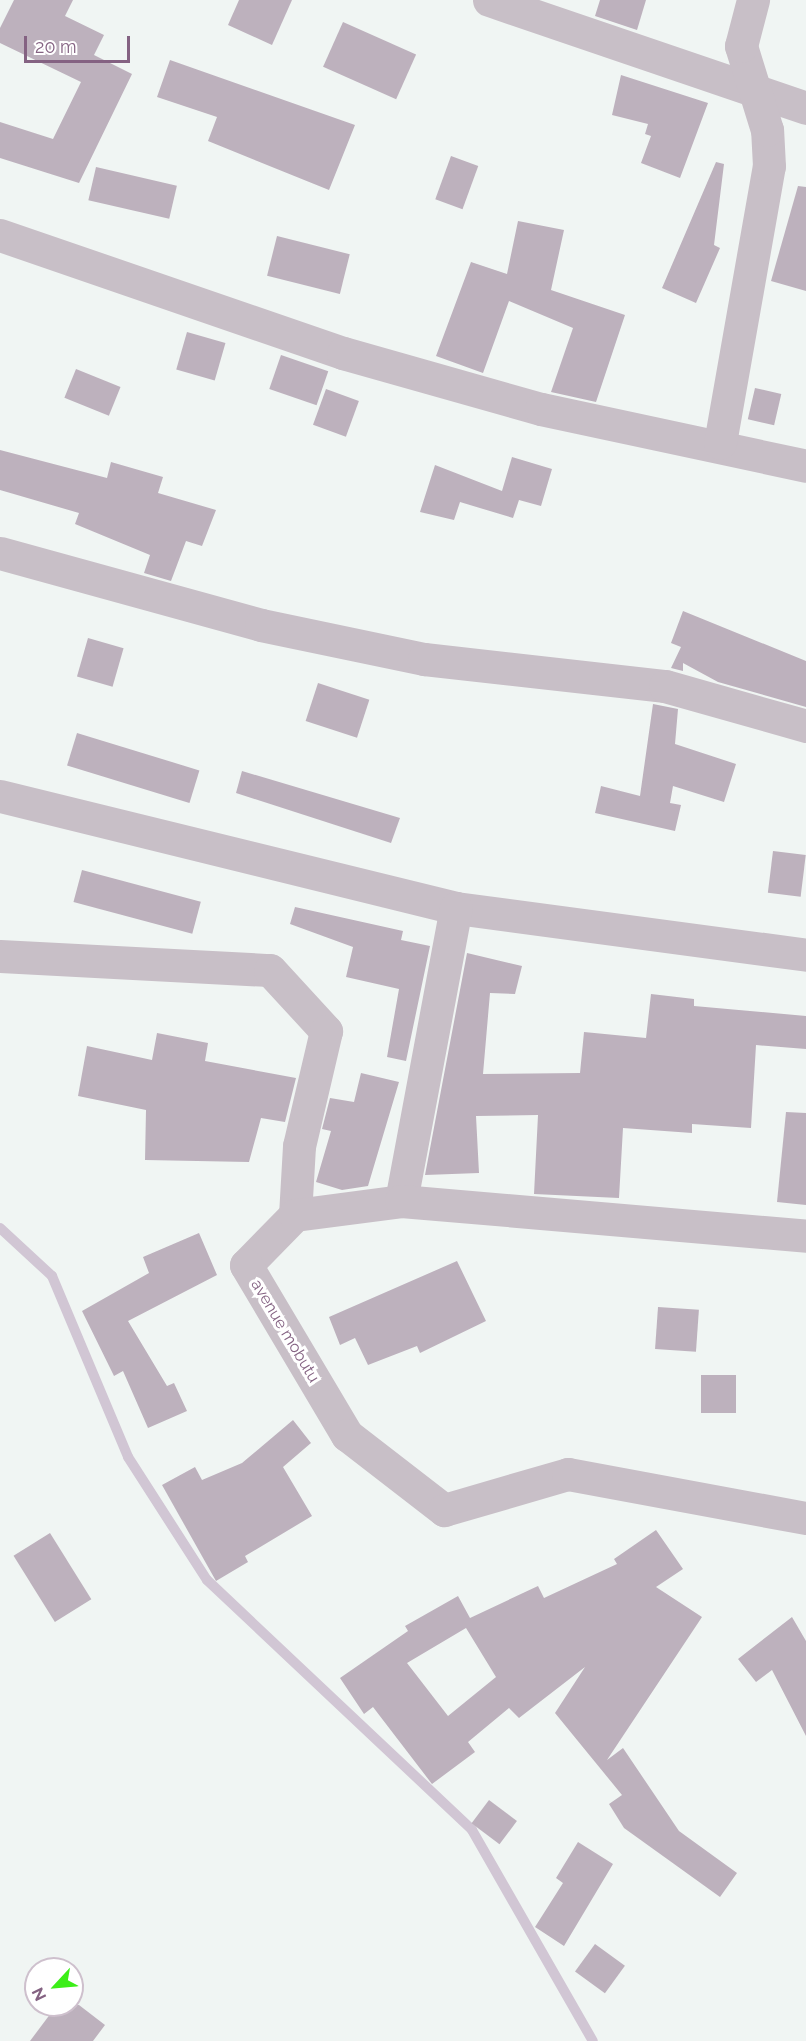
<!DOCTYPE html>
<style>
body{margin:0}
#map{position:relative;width:806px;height:2041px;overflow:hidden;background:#f0f5f3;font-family:Raleway,sans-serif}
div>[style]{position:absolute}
.stream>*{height:10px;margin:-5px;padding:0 5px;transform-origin:5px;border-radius:5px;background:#d1c6d4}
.building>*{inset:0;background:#bdb1bd;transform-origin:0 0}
.minor>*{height:33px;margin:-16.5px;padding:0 16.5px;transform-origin:16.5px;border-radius:16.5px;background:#c8bfc7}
span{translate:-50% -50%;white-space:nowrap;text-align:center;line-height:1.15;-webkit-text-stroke:6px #fff;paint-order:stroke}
.street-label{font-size:16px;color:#846282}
.north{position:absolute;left:24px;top:1957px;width:60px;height:60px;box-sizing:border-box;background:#fff;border:2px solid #cec0cd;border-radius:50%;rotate:244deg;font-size:16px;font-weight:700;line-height:24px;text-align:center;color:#846282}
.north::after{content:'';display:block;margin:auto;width:21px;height:27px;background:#3cee18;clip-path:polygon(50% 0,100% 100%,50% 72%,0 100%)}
.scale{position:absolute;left:24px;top:36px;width:106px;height:27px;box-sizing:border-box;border:3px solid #846282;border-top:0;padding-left:8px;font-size:18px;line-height:21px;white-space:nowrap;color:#846282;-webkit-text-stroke:4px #fff;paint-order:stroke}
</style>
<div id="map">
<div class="stream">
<div style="left:0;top:1228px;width:71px;rotate:42.7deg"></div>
<div style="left:52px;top:1276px;width:196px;rotate:67.2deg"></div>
<div style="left:128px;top:1457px;width:146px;rotate:57.3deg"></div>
<div style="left:207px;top:1580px;width:364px;rotate:43.3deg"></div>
<div style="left:472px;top:1830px;width:243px;rotate:60.2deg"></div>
</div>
<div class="building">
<div style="clip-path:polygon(14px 0,73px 0,65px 16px,104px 35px,94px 55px,132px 74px,79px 183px,0 158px,0 122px,53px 139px,81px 82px,0 43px,0 28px)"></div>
<div style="clip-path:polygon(239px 0,292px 0,272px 45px,228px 25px)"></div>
<div style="clip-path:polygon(600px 0,646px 0,637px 30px,595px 16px)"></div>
<div style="left:343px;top:22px;width:80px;height:49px;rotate:24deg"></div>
<div style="clip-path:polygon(170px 60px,355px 125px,329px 190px,208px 141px,217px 117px,157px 97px)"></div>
<div style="clip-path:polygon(621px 75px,708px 103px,680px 178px,641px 163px,651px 136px,645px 134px,648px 124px,612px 115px)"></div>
<div style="left:451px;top:156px;width:29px;height:46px;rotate:20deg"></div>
<div style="clip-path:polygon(716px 162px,724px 164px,714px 245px,720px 248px,696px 303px,662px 288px)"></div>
<div style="left:96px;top:167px;width:83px;height:34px;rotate:13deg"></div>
<div style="clip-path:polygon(798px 186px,806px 187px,806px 291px,771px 281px)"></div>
<div style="clip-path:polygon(518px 221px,564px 230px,551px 290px,625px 315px,596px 402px,551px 392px,573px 328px,509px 301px,483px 373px,436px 356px,471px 262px,507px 274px)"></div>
<div style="left:277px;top:236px;width:75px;height:41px;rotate:14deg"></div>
<div style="left:187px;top:332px;width:40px;height:39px;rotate:16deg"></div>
<div style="left:281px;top:355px;width:50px;height:36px;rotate:19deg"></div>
<div style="left:76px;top:369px;width:48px;height:31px;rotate:22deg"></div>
<div style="left:755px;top:388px;width:27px;height:32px;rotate:13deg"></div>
<div style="left:326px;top:389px;width:35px;height:38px;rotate:20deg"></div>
<div style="clip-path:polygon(0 450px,107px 478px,111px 462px,163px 477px,158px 493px,216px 510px,202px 546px,186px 541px,171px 581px,144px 573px,150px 555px,75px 524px,79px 513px,0 490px)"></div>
<div style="clip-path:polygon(512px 457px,552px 469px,541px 506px,519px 500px,513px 518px,460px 502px,454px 520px,420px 512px,435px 465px,502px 491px)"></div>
<div style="clip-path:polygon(683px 611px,806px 661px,806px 707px,718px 682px,683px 663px,683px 671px,671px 668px,681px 647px,671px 643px)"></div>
<div style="left:88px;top:638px;width:37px;height:40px;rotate:16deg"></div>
<div style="left:318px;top:683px;width:54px;height:40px;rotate:18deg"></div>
<div style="clip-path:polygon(653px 704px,678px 709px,675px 744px,736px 764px,724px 802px,673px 786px,670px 803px,681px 805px,675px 831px,595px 813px,601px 786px,640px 796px)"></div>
<div style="left:77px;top:733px;width:128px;height:34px;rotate:17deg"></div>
<div style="clip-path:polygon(242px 771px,400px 818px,391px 843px,236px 793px)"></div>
<div style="left:773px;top:851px;width:33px;height:42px;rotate:7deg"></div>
<div style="left:82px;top:870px;width:123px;height:33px;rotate:15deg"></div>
<div style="clip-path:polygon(295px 907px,403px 931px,401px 940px,430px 946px,406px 1061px,387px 1057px,399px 989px,346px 977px,353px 947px,290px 924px)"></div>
<div style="clip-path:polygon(467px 953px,522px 966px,515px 994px,490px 993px,483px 1074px,580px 1073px,584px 1032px,646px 1038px,651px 994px,694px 999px,694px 1006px,806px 1016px,806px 1049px,756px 1045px,751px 1128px,692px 1124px,692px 1133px,623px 1128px,619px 1198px,534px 1194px,538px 1115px,476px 1116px,479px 1173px,425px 1175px)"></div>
<div style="clip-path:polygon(157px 1033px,208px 1043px,205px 1061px,296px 1078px,285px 1122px,261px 1118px,249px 1162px,145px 1160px,146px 1110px,78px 1096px,87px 1046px,152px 1060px)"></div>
<div style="clip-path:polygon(361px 1073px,399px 1082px,368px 1186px,342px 1190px,316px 1182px,331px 1131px,322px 1129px,330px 1098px,354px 1102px)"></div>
<div style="clip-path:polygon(786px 1112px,806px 1113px,806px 1205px,777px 1202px)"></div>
<div style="clip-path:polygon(199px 1233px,217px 1275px,128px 1321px,167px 1386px,174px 1383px,187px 1411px,148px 1428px,123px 1371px,114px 1376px,82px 1311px,149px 1273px,143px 1257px)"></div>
<div style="clip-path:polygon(457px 1261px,486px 1321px,420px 1353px,417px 1346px,368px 1365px,355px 1338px,340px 1345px,329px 1317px)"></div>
<div style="left:658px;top:1307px;width:41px;height:42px;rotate:4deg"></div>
<div style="left:701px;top:1375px;width:35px;height:38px"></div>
<div style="clip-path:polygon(293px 1420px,311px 1443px,283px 1467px,312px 1516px,245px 1556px,248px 1562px,216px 1581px,162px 1485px,195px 1467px,202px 1480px,242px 1463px)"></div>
<div style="clip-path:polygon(evenodd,656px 1530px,683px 1569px,656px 1587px,702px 1617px,607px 1760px,623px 1748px,679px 1831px,737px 1873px,720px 1897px,624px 1828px,609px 1804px,622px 1795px,555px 1713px,585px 1667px,519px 1718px,509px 1708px,468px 1742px,475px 1752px,432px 1784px,373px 1707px,364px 1714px,340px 1678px,408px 1631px,405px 1626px,458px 1596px,470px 1618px,538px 1586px,544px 1598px,617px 1564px,614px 1559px,656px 1530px,466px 1628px,496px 1677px,448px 1716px,407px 1663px,466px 1628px)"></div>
<div style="left:50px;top:1533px;width:78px;height:43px;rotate:58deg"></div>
<div style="clip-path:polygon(792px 1617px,806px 1641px,806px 1736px,772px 1670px,756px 1682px,738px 1659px)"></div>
<div style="left:489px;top:1800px;width:35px;height:29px;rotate:37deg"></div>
<div style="clip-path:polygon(578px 1842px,613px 1864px,564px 1946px,535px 1927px,563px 1883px,556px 1878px)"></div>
<div style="left:595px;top:1944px;width:37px;height:34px;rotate:36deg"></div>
<div style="clip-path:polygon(57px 2005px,79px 2005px,105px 2025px,93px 2041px,30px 2041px)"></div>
</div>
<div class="minor">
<div style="left:489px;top:0;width:335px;rotate:18.8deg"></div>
<div style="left:0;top:235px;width:363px;rotate:19deg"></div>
<div style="left:343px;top:353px;width:206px;rotate:15.8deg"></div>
<div style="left:541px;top:409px;width:271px;rotate:12.1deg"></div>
<div style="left:720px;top:443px;width:281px;rotate:-80deg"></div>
<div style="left:769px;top:166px;width:36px;rotate:-93deg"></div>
<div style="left:767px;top:130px;width:88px;rotate:-107.2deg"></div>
<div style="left:741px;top:46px;width:48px;rotate:-75.4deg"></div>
<div style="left:0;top:553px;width:271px;rotate:15.4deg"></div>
<div style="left:261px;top:625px;width:167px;rotate:11.8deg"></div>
<div style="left:424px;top:659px;width:243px;rotate:6.4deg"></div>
<div style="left:665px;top:686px;width:147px;rotate:15.8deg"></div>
<div style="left:0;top:796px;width:470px;rotate:13.8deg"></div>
<div style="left:456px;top:908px;width:353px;rotate:7.6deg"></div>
<div style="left:0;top:956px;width:270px;rotate:3deg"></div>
<div style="left:270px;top:970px;width:83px;rotate:47.4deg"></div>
<div style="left:326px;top:1031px;width:118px;rotate:103.2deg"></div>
<div style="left:299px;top:1146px;width:69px;rotate:93.3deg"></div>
<div style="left:295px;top:1215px;width:70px;rotate:134.4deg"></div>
<div style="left:246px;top:1265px;width:198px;rotate:59.3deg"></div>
<div style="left:347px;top:1435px;width:123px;rotate:37.7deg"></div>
<div style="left:444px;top:1510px;width:129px;rotate:-16.2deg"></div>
<div style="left:568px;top:1474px;width:242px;rotate:10.5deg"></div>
<div style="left:401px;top:1201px;width:298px;rotate:-79.4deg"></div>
<div style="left:295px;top:1215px;width:107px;rotate:-7.5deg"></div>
<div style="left:401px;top:1201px;width:407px;rotate:4.9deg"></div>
</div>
<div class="street-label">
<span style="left:285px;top:1331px;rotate:59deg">avenue mobutu</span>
</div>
<div class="north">N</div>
<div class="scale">20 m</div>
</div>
